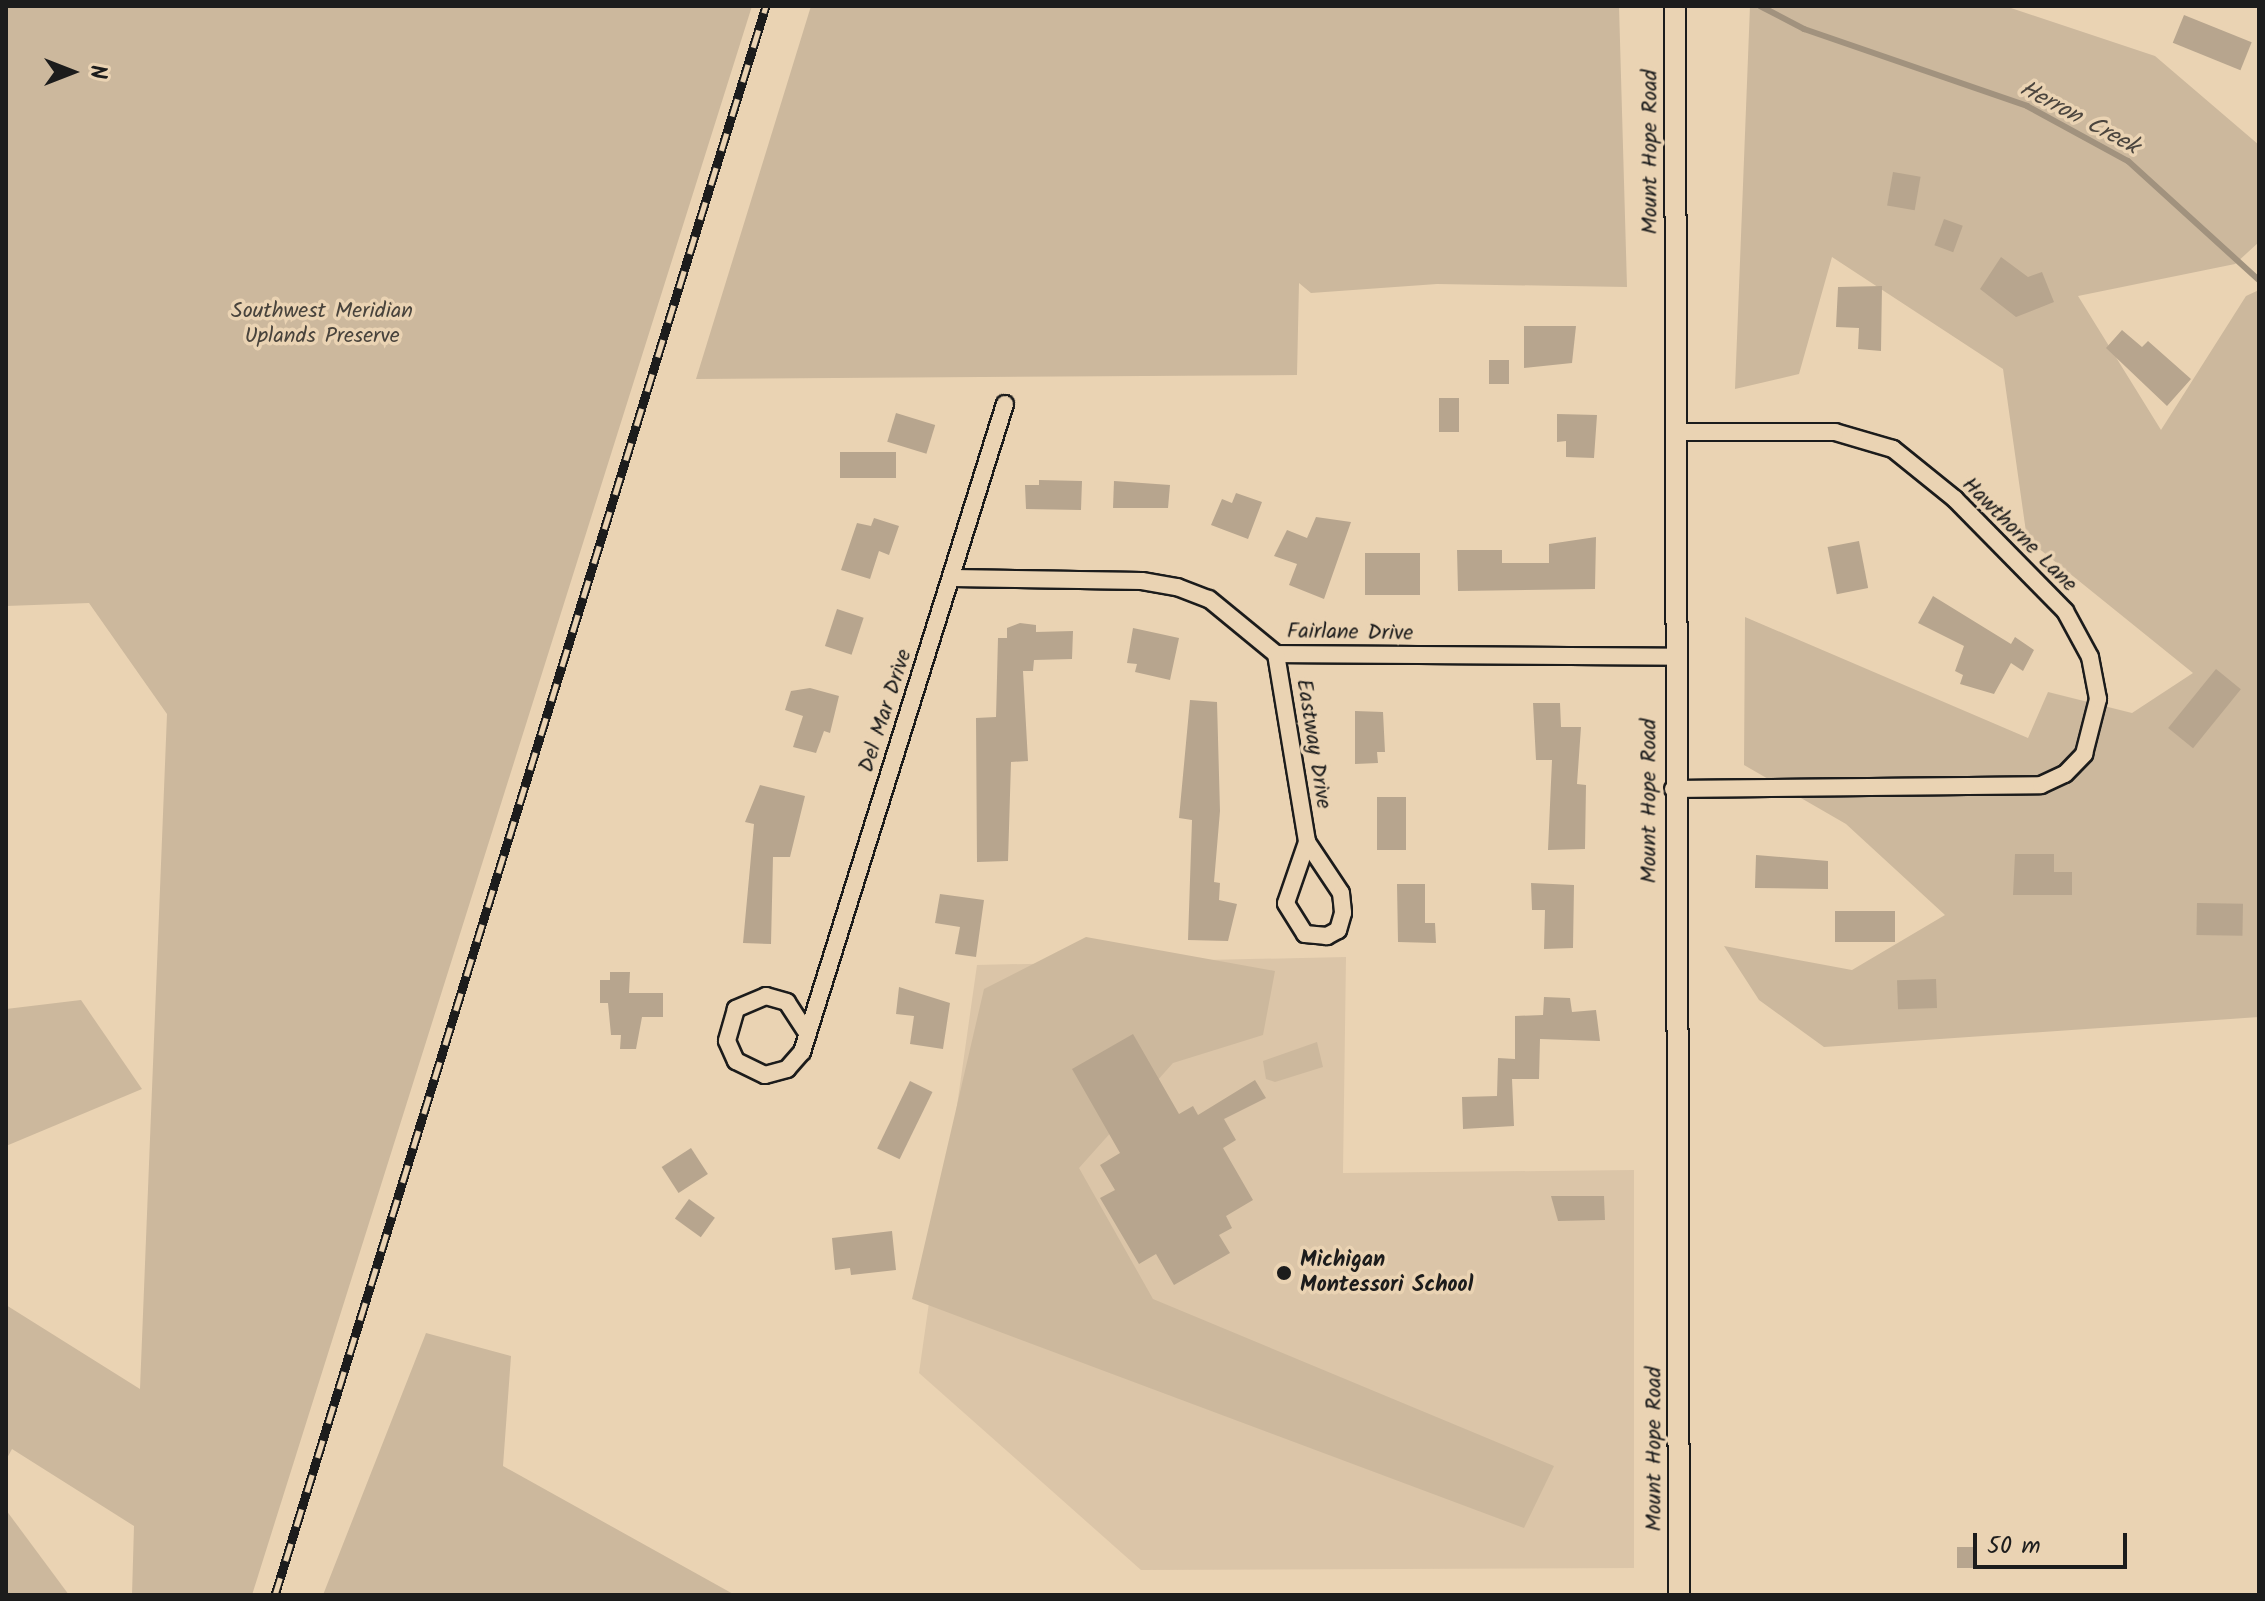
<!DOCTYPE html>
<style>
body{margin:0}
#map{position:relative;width:2265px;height:1601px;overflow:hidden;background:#ead3b3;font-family:Kalam,sans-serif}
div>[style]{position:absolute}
.built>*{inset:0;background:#dbc5a8}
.green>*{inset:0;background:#ccb89d}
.stream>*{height:6px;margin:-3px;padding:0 3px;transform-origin:3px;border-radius:3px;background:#a1927e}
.building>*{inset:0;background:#b7a58e;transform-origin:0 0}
.roads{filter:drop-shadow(2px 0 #1c1c1c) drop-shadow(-2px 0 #1c1c1c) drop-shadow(0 2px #1c1c1c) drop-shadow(0 -2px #1c1c1c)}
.minor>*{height:16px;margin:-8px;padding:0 8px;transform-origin:8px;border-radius:8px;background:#ead3b3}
.tertiary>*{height:20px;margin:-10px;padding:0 10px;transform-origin:10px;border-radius:10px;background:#ead3b3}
.rail>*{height:9px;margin-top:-4.5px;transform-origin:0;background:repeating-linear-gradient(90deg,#ead3b3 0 18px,#1c1c1c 0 36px);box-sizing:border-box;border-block:2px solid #1c1c1c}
.dots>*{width:22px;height:22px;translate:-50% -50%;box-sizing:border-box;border:4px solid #ead3b3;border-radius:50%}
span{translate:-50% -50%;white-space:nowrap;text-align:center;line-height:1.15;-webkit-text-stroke:7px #ead3b3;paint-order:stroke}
.street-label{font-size:22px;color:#1c1c1c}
.park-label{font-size:22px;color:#48433c}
.poi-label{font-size:22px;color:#1c1c1c;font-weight:700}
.left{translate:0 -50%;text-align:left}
.water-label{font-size:24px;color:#4b453e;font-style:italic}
.frame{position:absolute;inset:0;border:8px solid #1c1c1c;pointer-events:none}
.north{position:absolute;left:32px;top:32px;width:80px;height:80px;-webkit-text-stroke:6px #ead3b3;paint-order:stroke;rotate:90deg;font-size:22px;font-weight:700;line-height:32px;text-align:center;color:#1c1c1c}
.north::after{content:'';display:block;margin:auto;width:28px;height:36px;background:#1c1c1c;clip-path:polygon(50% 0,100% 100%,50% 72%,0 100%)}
.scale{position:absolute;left:1973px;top:1533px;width:154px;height:36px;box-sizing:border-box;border:4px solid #1c1c1c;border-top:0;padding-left:10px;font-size:24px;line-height:28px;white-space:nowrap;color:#1c1c1c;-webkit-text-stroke:6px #ead3b3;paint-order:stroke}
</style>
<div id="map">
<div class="built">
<div style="clip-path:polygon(1346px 957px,1343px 1173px,1634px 1170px,1634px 1568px,1141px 1570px,919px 1373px,977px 965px)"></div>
</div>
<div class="green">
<div style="clip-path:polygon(6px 6px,752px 6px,252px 1595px,132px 1595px,134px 1526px,12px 1449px,6px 1460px,6px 1305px,140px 1389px,167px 714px,89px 603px,6px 606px)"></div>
<div style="clip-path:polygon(811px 6px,1619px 6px,1627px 287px,1437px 284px,1311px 293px,1299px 283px,1297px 375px,696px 379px)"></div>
<div style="clip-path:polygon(1750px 6px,2005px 6px,2155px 56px,2259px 145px,2259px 242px,2235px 264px,2078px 296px,2161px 430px,2246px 296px,2259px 290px,2259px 1017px,1824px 1047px,1759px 1000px,1724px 946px,1852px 970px,1945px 915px,1846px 824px,1744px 765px,1745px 617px,2028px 738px,2048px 692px,2132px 713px,2193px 673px,2027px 539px,2003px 369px,1832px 257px,1799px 374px,1735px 389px)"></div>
<div style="clip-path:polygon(1086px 937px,1275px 971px,1263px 1035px,1173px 1063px,1079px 1168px,1153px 1299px,1554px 1466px,1524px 1528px,912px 1299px,984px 989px)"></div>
<div style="clip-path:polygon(81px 1000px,142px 1089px,6px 1146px,6px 1009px)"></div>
<div style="clip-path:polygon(1317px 1042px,1323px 1067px,1275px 1082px,1266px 1079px,1263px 1061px)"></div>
<div style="clip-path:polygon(426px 1333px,511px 1356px,503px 1466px,735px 1595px,323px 1595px)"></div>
<div style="clip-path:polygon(6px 1510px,69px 1595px,6px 1595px)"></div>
</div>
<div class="stream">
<div style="left:1760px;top:6px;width:50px;rotate:27.6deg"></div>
<div style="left:1804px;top:29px;width:236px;rotate:19deg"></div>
<div style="left:2027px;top:106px;width:115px;rotate:28.6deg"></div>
<div style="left:2128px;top:161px;width:177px;rotate:42.3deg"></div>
</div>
<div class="building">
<div style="left:2184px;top:15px;width:73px;height:30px;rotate:22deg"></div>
<div style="left:1893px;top:172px;width:28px;height:34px;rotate:10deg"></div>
<div style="left:1944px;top:219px;width:20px;height:28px;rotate:20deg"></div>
<div style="clip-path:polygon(2001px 257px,2028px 277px,2042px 272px,2054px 302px,2016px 317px,1980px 289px)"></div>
<div style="clip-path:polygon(1882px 286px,1881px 351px,1858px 349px,1859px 328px,1836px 327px,1838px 287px)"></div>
<div style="clip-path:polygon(1524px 326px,1576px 326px,1572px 363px,1524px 368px)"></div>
<div style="clip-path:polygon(2122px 330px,2142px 347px,2148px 341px,2191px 379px,2167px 406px,2106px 348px)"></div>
<div style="left:1489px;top:360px;width:20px;height:24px"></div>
<div style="left:1439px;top:398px;width:20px;height:34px"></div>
<div style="left:896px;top:413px;width:41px;height:30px;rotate:17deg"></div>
<div style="clip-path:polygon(1557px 414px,1597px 415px,1594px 458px,1566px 457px,1566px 441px,1557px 442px)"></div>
<div style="left:840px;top:452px;width:56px;height:26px"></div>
<div style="clip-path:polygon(1039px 480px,1082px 481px,1081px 510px,1026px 509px,1025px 485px,1039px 485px)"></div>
<div style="clip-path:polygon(1114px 481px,1170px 485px,1168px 508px,1113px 508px)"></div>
<div style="clip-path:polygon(1236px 493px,1262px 502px,1248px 539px,1211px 525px,1222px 499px,1232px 503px)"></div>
<div style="clip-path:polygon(1316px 517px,1351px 522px,1324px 599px,1289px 585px,1297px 564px,1274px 556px,1287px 530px,1307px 538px)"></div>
<div style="clip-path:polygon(874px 518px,899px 526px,889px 555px,879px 551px,870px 579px,841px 570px,857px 523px,871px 526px)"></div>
<div style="clip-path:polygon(1596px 537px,1595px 589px,1458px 591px,1457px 550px,1502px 550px,1502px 563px,1549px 563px,1549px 544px)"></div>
<div style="left:1859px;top:541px;width:48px;height:32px;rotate:79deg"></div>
<div style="left:1365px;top:553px;width:55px;height:42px"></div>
<div style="clip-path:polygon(1933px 596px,2011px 644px,2015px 637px,2034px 650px,2023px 671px,2011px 663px,1994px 694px,1960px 684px,1963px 675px,1955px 671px,1964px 646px,1918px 623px)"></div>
<div style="left:837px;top:609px;width:28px;height:39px;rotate:18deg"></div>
<div style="clip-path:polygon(1020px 623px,1036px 625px,1036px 632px,1073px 631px,1072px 659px,1034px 660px,1033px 671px,1023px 671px,1028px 761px,1011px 762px,1008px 861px,977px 862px,976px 718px,996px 717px,998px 638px,1007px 638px,1007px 628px)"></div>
<div style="clip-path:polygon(1133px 628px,1179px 638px,1170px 680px,1135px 672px,1137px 664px,1127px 663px)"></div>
<div style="left:2216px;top:669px;width:32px;height:76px;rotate:39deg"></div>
<div style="clip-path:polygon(810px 688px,839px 696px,830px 733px,824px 731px,816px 753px,793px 747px,803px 716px,785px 710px,791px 691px)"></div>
<div style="clip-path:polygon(1190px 700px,1217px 702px,1220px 811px,1214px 882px,1220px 883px,1219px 900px,1237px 904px,1228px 941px,1188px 940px,1192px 820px,1179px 818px)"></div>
<div style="clip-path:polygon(1533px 703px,1560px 703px,1561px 727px,1581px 727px,1577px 784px,1586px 785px,1585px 849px,1548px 850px,1552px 760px,1536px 760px)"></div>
<div style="clip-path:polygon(1355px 711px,1383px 712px,1385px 752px,1377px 752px,1378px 763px,1355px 764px)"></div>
<div style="clip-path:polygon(760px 785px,805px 796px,790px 857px,773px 857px,771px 944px,743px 943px,754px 824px,745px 822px)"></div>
<div style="left:1406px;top:797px;width:53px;height:29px;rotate:90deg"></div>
<div style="clip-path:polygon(2015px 854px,2054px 854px,2054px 872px,2072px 872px,2072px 895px,2013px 895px)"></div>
<div style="clip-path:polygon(1756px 855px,1828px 861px,1828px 889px,1755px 888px)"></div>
<div style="clip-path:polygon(1531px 883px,1574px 885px,1573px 948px,1544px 949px,1545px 910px,1532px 910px)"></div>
<div style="clip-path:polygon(1397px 884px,1425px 884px,1425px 923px,1435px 923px,1436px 943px,1398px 942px)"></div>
<div style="clip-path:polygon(940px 894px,984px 900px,976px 957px,955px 954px,960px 927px,935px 923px)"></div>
<div style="left:2197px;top:903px;width:46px;height:32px;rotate:1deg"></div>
<div style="left:1895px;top:911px;width:31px;height:60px;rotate:90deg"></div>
<div style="clip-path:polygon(610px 972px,630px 972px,629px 993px,663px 993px,663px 1017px,642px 1017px,636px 1049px,620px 1049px,621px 1035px,611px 1035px,608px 1003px,600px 1003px,600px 980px,610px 980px)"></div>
<div style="left:1936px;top:979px;width:29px;height:39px;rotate:88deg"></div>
<div style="clip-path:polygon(899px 987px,950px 1003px,943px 1049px,910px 1044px,914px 1016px,896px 1014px)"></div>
<div style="clip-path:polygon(1544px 997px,1570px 998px,1572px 1012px,1596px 1010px,1600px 1041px,1540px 1039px,1539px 1079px,1512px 1079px,1514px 1126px,1463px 1129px,1462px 1097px,1497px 1096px,1498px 1058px,1515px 1059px,1515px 1016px,1543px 1015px)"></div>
<div style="clip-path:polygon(1133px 1034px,1179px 1114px,1193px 1106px,1198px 1115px,1255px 1080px,1266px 1098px,1224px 1119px,1236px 1140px,1223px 1148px,1253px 1200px,1226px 1216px,1232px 1228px,1219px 1235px,1230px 1253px,1174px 1285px,1156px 1254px,1139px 1264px,1100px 1198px,1115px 1190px,1100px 1165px,1120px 1153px,1072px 1069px)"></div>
<div style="left:910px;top:1081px;width:25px;height:75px;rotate:26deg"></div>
<div style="left:691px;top:1148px;width:31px;height:35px;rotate:57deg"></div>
<div style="clip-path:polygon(1551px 1196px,1604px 1196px,1605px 1220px,1558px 1221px)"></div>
<div style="left:689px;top:1199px;width:32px;height:24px;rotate:36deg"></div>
<div style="clip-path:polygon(892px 1231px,896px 1270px,851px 1275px,850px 1268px,835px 1270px,832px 1238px)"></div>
<div style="left:1957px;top:1547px;width:19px;height:21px"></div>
</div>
<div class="roads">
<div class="minor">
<div style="left:953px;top:578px;width:189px;rotate:0.9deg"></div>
<div style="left:1142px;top:581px;width:36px;rotate:10deg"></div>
<div style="left:1177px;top:587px;width:34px;rotate:21deg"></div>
<div style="left:1209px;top:599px;width:87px;rotate:39.4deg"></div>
<div style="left:1276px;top:654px;width:398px;rotate:0.4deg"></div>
<div style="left:1276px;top:654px;width:191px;rotate:80.6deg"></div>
<div style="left:1307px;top:842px;width:61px;rotate:56.3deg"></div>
<div style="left:1341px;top:893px;width:20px;rotate:84deg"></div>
<div style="left:1343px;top:913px;width:18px;rotate:106deg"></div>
<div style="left:1338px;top:930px;width:13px;rotate:151deg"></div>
<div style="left:1327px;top:936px;width:22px;rotate:-175deg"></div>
<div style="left:1305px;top:934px;width:36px;rotate:-122deg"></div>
<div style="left:1286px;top:903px;width:65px;rotate:-71deg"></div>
<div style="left:1673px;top:789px;width:368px;rotate:-0.6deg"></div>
<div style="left:2041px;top:785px;width:26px;rotate:-25deg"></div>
<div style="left:2065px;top:774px;width:28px;rotate:-46deg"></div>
<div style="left:2084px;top:754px;width:57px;rotate:-75.7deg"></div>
<div style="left:2098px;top:699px;width:43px;rotate:-100.8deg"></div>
<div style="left:2090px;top:657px;width:52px;rotate:-118.5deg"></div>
<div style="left:2065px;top:611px;width:157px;rotate:-134.5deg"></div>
<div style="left:1955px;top:499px;width:80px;rotate:-141.1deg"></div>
<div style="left:1893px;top:449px;width:60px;rotate:-163.7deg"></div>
<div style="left:1835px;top:432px;width:161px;rotate:180deg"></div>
<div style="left:805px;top:1030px;width:33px;rotate:-123deg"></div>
<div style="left:787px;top:1002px;width:22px;rotate:-164deg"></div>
<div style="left:766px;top:996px;width:33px;rotate:157deg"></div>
<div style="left:736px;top:1009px;width:33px;rotate:106deg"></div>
<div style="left:727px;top:1041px;width:22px;rotate:66deg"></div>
<div style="left:736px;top:1061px;width:32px;rotate:26deg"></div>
<div style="left:765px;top:1075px;width:23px;rotate:-15deg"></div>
<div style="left:787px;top:1069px;width:23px;rotate:-49deg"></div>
<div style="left:802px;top:1052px;width:679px;rotate:-72.61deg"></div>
</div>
<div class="tertiary">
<div style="left:1675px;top:6px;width:1589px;rotate:89.86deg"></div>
</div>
</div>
<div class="rail">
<div style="left:275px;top:1595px;width:1663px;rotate:-72.83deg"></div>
</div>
<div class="dots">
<div style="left:1284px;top:1273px;background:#1c1c1c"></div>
</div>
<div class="street-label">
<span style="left:1651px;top:152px;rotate:-90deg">Mount Hope Road</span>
<span style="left:2019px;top:535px;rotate:45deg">Hawthorne Lane</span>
<span style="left:1350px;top:633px;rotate:1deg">Fairlane Drive</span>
<span style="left:886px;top:711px;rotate:-72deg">Del Mar Drive</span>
<span style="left:1313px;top:744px;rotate:81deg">Eastway Drive</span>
<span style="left:1650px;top:801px;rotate:-90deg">Mount Hope Road</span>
<span style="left:1655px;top:1449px;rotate:-90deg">Mount Hope Road</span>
</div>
<div class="park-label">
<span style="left:322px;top:324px">Southwest Meridian<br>Uplands Preserve</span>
</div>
<div class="poi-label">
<span class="left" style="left:1300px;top:1273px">Michigan<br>Montessori School</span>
</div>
<div class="water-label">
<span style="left:2079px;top:118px;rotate:28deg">Herron Creek</span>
</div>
<div class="frame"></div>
<div class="north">N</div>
<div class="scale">50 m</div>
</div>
